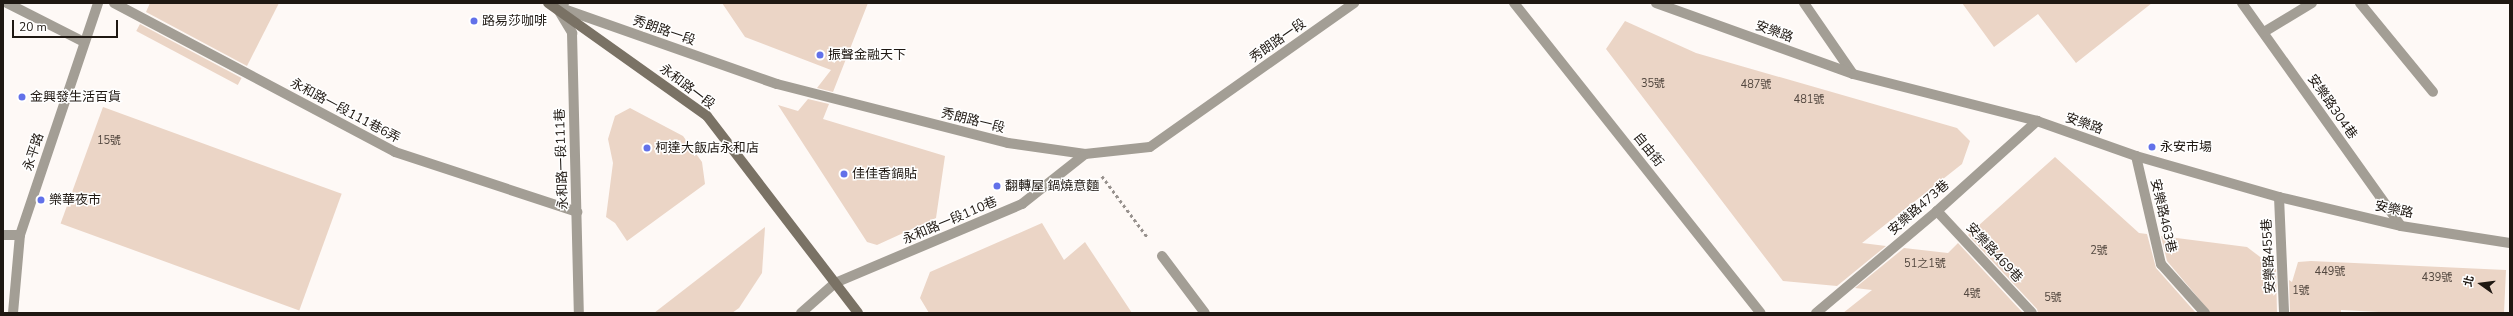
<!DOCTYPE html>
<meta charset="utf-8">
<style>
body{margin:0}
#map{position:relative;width:2513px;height:316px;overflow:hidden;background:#fef9f6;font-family:"Nunito Sans","Noto Sans TC",sans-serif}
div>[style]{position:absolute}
.building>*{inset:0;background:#ebd5c6;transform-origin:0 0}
.path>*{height:2.5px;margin-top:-1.25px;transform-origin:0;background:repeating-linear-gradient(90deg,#97918d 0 3px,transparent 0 6px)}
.service>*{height:10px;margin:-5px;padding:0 5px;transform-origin:5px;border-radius:5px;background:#a39e95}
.minor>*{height:10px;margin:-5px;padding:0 5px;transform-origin:5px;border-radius:5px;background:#a39e95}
.tertiary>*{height:10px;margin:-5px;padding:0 5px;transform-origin:5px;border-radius:5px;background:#a39e95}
.secondary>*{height:10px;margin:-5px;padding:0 5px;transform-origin:5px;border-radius:5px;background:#7a7265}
.dots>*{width:11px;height:11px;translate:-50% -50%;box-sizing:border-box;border:2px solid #fff;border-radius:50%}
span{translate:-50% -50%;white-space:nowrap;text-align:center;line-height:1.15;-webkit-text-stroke:3px #fff;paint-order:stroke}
.number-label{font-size:11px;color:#52473f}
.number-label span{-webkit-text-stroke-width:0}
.poi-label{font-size:13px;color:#1f1812}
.left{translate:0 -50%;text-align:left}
.street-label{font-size:13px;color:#1f1812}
.frame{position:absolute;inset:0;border:4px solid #1f1812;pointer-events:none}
.north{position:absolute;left:2461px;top:264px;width:40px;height:40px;-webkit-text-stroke:3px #fff;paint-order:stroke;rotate:284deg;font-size:11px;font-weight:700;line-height:16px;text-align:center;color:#1f1812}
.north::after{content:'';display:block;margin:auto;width:14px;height:18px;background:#1f1812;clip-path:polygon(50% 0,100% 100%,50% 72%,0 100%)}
.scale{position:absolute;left:12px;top:20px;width:106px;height:18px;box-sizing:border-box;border:2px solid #1f1812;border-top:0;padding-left:5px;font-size:12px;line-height:14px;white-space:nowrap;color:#1f1812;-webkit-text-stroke:3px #fff;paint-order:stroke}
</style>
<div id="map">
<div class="building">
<div style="clip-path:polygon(150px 3px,279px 3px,247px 66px,146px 12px)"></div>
<div style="clip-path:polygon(722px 3px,868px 3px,833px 92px,817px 88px,831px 70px,745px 37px)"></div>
<div style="clip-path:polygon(1962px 3px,2152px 3px,2076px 63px,2038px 14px,1994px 47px)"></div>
<div style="clip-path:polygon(1625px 21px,1696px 53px,1957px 128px,1970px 141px,1962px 164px,1862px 243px,1886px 246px,1837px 286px,1783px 281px,1606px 49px)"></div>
<div style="left:140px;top:24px;width:115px;height:8px;rotate:28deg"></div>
<div style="clip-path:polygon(808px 99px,829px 104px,823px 119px,945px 156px,936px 218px,877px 245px,867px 242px,778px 105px,798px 111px)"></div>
<div style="left:103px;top:107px;width:254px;height:124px;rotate:20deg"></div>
<div style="clip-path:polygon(630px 108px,683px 136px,702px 162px,705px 184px,627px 241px,615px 223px,606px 217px,613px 163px,608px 139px,615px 116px)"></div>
<div style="clip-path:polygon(2055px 157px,2139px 233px,2147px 234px,2156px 268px,2196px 313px,2038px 313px,2037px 309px,1968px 235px)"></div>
<div style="clip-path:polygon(1042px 223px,1064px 260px,1085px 242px,1132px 313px,929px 313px,920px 298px,930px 272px)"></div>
<div style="clip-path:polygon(765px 227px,762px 273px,739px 308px,732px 313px,654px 313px)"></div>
<div style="clip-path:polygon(2161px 236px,2247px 247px,2276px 269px,2277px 313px,2211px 313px,2167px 261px)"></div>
<div style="clip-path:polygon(1958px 243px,2023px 313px,1843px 313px,1872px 290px,1855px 288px,1904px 248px,1948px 253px)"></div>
<div style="clip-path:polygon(2311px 261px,2506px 270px,2504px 313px,2398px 313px,2341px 310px,2341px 313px,2290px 313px,2289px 280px,2292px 282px,2298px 262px)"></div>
</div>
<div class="path">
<div style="left:1102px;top:176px;width:77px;rotate:53.4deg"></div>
</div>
<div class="service">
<div style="left:7px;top:3px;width:86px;rotate:26.9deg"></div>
<div style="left:114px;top:3px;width:318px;rotate:27.9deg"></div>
<div style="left:395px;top:152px;width:192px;rotate:18.2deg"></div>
<div style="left:1804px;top:3px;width:86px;rotate:55.4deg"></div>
<div style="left:2242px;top:3px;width:274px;rotate:54.5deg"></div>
<div style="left:2360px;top:3px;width:115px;rotate:50.6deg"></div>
<div style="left:559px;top:11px;width:26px;rotate:59deg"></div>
<div style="left:572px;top:33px;width:280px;rotate:88.6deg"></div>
<div style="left:2264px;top:32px;width:56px;rotate:-31.1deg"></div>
<div style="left:2136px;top:156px;width:111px;rotate:77deg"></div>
<div style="left:2161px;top:264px;width:66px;rotate:48.1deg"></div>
<div style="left:2279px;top:197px;width:116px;rotate:87.5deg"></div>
<div style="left:1937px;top:211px;width:139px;rotate:47deg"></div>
<div style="left:3px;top:235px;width:17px"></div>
<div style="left:1162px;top:256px;width:71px;rotate:53deg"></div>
<div style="left:1816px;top:313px;width:158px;rotate:-40.1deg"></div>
<div style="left:1937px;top:211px;width:135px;rotate:-42deg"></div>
</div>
<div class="minor">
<div style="left:1656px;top:3px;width:209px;rotate:19.8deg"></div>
<div style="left:1853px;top:74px;width:190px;rotate:14.3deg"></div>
<div style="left:2037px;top:121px;width:105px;rotate:19.5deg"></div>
<div style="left:2136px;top:156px;width:149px;rotate:16deg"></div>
<div style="left:2279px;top:197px;width:125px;rotate:13.4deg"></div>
<div style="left:2401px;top:226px;width:110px;rotate:8.9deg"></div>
<div style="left:558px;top:7px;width:232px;rotate:19.4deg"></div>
<div style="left:777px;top:84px;width:238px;rotate:14.3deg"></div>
<div style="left:1008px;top:143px;width:78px;rotate:8.1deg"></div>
<div style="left:1085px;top:154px;width:65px;rotate:-6.1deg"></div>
<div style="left:1150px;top:147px;width:250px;rotate:-35.2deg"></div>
<div style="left:13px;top:313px;width:78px;rotate:-84.9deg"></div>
<div style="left:20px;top:235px;width:245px;rotate:-71.4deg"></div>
<div style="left:801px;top:313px;width:45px;rotate:-41.4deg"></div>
<div style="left:835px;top:283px;width:203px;rotate:-22.9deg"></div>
<div style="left:1022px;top:204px;width:80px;rotate:-38.4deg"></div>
</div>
<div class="tertiary">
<div style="left:1514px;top:3px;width:396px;rotate:51.5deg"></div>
<div style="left:558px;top:8px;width:8px;rotate:-40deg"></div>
</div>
<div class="secondary">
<div style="left:548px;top:3px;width:195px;rotate:35.4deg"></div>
<div style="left:707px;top:116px;width:248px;rotate:52.5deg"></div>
</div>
<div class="dots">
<div style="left:474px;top:21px;background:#6271e9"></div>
<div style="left:820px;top:55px;background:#6271e9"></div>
<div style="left:22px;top:97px;background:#6271e9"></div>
<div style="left:2152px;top:147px;background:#6271e9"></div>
<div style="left:647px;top:148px;background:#6271e9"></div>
<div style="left:844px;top:174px;background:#6271e9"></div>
<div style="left:997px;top:186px;background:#6271e9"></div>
<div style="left:41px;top:200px;background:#6271e9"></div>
</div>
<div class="number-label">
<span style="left:1653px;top:84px">35號</span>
<span style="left:1756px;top:85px">487號</span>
<span style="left:1809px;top:100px">481號</span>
<span style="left:109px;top:141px">15號</span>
<span style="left:2099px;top:251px">2號</span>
<span style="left:1925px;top:264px">51之1號</span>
<span style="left:2330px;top:272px">449號</span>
<span style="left:2437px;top:278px">439號</span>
<span style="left:2301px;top:291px">1號</span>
<span style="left:1972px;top:294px">4號</span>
<span style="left:2053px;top:298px">5號</span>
</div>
<div class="poi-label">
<span class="left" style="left:482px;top:21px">路易莎咖啡</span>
<span class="left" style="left:828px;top:55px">振聲金融天下</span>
<span class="left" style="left:30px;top:97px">金興發生活百貨</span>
<span class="left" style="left:2160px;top:147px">永安市場</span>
<span class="left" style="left:655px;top:148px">柯達大飯店永和店</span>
<span class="left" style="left:852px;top:174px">佳佳香鍋貼</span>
<span class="left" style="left:1005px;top:186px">翻轉屋 鍋燒意麵</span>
<span class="left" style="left:49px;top:200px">樂華夜市</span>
</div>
<div class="street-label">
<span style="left:664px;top:31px;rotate:19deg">秀朗路一段</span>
<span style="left:1774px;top:32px;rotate:20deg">安樂路</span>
<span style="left:1278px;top:41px;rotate:-35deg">秀朗路一段</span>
<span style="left:687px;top:87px;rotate:37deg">永和路一段</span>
<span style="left:2332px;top:107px;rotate:55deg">安樂路304巷</span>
<span style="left:345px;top:111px;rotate:28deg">永和路一段111巷6弄</span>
<span style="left:973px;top:121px;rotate:14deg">秀朗路一段</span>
<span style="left:2084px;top:124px;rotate:19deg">安樂路</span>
<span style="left:1648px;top:150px;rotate:51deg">自由街</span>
<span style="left:34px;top:152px;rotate:-72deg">永平路</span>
<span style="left:562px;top:159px;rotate:-92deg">永和路一段111巷</span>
<span style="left:1919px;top:208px;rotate:-41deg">安樂路473巷</span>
<span style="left:2394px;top:210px;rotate:12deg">安樂路</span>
<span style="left:2163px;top:216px;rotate:77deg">安樂路463巷</span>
<span style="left:950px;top:221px;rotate:-23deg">永和路一段110巷</span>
<span style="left:1994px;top:253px;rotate:47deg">安樂路469巷</span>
<span style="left:2269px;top:256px;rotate:-93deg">安樂路455巷</span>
</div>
<div class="frame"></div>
<div class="north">北</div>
<div class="scale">20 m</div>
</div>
